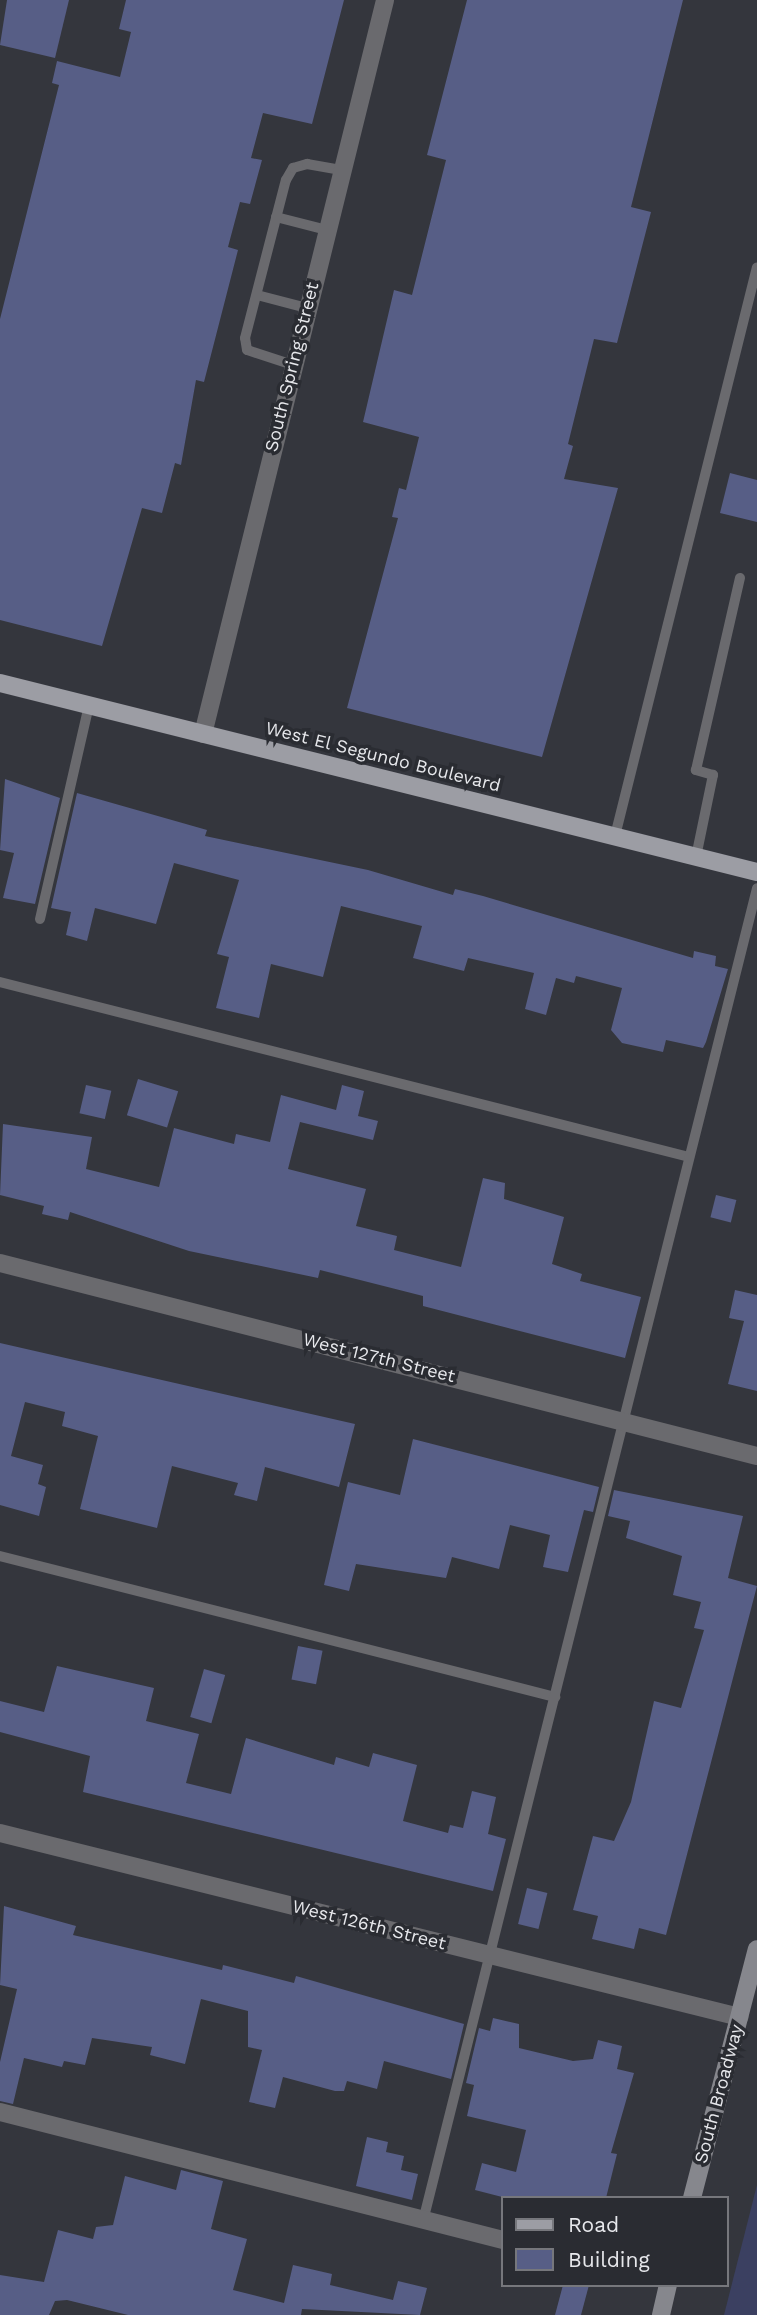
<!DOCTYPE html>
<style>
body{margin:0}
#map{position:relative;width:757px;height:2315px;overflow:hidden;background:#34363d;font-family:"Work Sans",sans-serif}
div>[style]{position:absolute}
.green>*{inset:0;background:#3b4061}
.building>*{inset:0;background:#575e86;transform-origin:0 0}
.lane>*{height:10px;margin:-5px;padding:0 5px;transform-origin:5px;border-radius:5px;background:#6a6a6e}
.street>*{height:18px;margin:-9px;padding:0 9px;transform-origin:9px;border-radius:9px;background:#6a6a6e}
.secondary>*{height:18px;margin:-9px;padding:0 9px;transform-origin:9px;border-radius:9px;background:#86878d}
.primary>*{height:18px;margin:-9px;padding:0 9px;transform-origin:9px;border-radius:9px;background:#9c9da4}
span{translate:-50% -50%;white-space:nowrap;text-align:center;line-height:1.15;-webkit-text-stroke:7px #2a2c32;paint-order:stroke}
.street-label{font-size:18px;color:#e7e8ec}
.legend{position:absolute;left:501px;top:2196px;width:228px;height:91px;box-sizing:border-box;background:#2a2c32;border:2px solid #76777c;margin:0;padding:9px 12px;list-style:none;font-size:21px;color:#e7e8ec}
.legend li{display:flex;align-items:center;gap:14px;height:35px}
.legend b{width:35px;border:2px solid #76777c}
</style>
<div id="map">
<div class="green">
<div style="clip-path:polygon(757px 2185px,757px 2315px,724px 2315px)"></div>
</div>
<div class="building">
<div style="clip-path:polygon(7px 0,69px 0,55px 58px,0 45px)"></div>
<div style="clip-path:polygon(126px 0,344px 0,312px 124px,263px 113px,251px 158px,262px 160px,250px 204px,240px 202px,228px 247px,238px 250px,204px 382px,196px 380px,181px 465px,175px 463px,162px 513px,142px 508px,102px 646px,0 620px,0 319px,59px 85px,52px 83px,57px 61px,120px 77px,131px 32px,119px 29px)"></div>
<div style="clip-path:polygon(467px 0,683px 0,631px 207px,651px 212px,617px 343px,594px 339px,568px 444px,573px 446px,564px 479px,618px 488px,542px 757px,347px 708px,398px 518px,392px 517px,399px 488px,406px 490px,419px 437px,363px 422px,394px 290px,412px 295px,446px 160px,427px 155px)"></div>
<div style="clip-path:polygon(730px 473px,757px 480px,757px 522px,720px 513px)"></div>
<div style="clip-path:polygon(5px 779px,60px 798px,35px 904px,3px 898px,14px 853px,0 850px)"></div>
<div style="clip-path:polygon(77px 793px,207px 830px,205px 836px,368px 870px,453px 895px,455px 889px,483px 896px,693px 958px,694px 951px,716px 956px,715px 966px,728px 969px,706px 1042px,703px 1048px,666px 1040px,663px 1052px,622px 1043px,611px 1030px,622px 988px,576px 976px,574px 983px,556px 978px,546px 1015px,525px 1009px,534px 973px,468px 958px,464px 971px,413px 958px,422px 926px,341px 906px,323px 977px,271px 964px,259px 1018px,216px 1008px,229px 957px,217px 954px,239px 880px,174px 863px,156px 924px,95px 908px,87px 941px,66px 935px,71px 912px,51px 908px)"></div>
<div style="left:138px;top:1079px;width:42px;height:38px;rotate:17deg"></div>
<div style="left:86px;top:1085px;width:26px;height:29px;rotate:13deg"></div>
<div style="clip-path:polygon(342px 1085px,364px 1091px,358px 1116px,378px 1121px,373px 1140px,300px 1122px,288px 1169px,366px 1189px,356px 1226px,397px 1236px,394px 1250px,461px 1267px,483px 1178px,505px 1183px,504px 1199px,564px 1217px,552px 1264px,582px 1274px,580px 1281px,641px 1297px,625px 1358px,423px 1306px,423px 1296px,360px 1280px,320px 1270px,318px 1278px,189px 1251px,70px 1212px,68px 1220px,42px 1214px,44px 1206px,0 1195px,3px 1124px,92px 1137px,86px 1169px,159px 1187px,174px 1128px,234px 1144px,236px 1134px,270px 1142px,281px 1095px,336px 1110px)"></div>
<div style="left:716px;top:1195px;width:21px;height:23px;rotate:14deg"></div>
<div style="clip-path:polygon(735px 1290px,757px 1295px,757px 1391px,728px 1384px,744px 1321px,729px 1318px)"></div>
<div style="clip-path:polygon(0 1343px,355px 1424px,339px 1487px,265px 1467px,257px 1501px,234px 1495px,238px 1483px,172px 1466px,157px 1528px,80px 1509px,98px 1436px,62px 1426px,65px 1412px,25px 1402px,11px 1456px,43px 1465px,38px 1484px,46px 1487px,39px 1516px,0 1505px)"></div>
<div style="clip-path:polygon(413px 1439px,599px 1487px,593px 1512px,584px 1510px,568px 1572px,543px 1567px,550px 1535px,510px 1525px,499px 1569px,452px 1557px,446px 1578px,356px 1564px,349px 1591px,324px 1585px,348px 1482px,400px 1495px)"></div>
<div style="clip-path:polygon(614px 1490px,743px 1516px,728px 1578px,757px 1586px,666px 1935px,639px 1928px,634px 1949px,592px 1939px,598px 1916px,573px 1910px,593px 1836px,614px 1841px,631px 1802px,654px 1701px,681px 1708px,704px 1630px,694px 1628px,701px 1602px,673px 1595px,682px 1556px,626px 1538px,630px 1521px,608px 1516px)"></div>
<div style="left:298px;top:1646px;width:25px;height:34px;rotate:11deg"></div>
<div style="clip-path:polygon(57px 1666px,154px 1688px,146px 1721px,199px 1734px,186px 1783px,231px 1794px,246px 1738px,334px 1765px,336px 1757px,369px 1767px,373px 1753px,417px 1765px,403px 1821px,448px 1833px,450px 1825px,463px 1828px,472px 1791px,496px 1797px,488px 1834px,506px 1839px,493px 1891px,83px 1792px,90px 1756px,0 1732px,0 1701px,44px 1712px)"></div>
<div style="left:204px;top:1669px;width:22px;height:50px;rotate:16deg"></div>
<div style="left:527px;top:1888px;width:21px;height:37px;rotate:14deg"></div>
<div style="clip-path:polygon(4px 1906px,76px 1926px,73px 1935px,222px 1970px,223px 1965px,294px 1983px,296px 1976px,464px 2024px,451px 2079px,384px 2061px,377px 2089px,347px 2081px,344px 2091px,335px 2091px,283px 2077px,275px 2108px,249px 2102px,262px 2050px,248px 2047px,248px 2011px,201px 1999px,185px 2064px,150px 2055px,152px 2047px,92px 2038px,85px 2065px,64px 2061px,62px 2067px,24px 2058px,13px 2104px,0 2101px,0 2062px,17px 1989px,0 1985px)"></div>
<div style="clip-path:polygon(493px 2018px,519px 2024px,519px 2048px,573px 2061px,593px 2059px,598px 2040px,622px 2046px,617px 2069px,634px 2073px,611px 2153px,617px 2154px,606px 2198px,506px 2198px,475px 2190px,482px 2163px,516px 2172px,526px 2130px,467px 2116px,474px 2085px,466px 2083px,479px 2028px,490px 2031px)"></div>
<div style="clip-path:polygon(367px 2137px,388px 2142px,386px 2152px,404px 2156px,401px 2170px,418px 2174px,412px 2200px,356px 2186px)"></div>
<div style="clip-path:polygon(181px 2170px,223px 2181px,211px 2229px,247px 2239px,233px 2290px,284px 2303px,293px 2265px,332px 2274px,330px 2285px,393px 2300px,398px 2281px,427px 2288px,420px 2315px,302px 2309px,301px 2315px,128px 2315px,67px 2300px,55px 2301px,49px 2315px,0 2315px,0 2275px,44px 2282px,58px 2230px,93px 2239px,96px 2227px,113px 2225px,125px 2176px,176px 2190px)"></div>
<div style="clip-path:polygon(563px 2285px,589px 2285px,581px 2315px,555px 2315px)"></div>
</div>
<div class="lane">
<div style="left:276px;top:217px;width:53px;rotate:14.3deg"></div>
<div style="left:257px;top:295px;width:52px;rotate:14.6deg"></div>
<div style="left:293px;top:365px;width:48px;rotate:-161.9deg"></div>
<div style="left:247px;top:350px;width:12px;rotate:-99deg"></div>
<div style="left:245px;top:338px;width:163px;rotate:-75.5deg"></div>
<div style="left:286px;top:180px;width:14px;rotate:-60deg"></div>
<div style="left:293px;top:168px;width:15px;rotate:-16deg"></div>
<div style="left:307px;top:164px;width:36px;rotate:10deg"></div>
<div style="left:615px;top:836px;width:586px;rotate:-75.99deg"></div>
<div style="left:696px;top:857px;width:84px;rotate:-78.3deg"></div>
<div style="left:713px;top:775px;width:18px;rotate:-164deg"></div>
<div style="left:696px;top:770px;width:197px;rotate:-77.1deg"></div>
<div style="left:40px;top:919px;width:220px;rotate:-77.1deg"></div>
<div style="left:0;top:982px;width:711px;rotate:14.25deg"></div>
<div style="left:0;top:1556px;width:573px;rotate:14.25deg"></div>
<div style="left:423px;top:2221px;width:1374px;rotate:-75.93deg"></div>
</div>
<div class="street">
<div style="left:203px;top:734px;width:756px;rotate:-76.07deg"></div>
<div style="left:0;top:1263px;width:781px;rotate:14.3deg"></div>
<div style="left:0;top:1833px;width:762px;rotate:13.98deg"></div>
<div style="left:0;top:2112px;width:519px;rotate:14.28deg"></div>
</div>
<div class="secondary">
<div style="left:692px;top:2198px;width:257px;rotate:-75.4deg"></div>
<div style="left:661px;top:2315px;width:31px;rotate:-77deg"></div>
</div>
<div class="primary">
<div style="left:0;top:683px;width:780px;rotate:14.02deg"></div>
</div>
<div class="street-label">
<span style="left:292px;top:367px;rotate:-76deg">South Spring Street</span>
<span style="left:383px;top:757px;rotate:14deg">West El Segundo Boulevard</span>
<span style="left:379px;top:1358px;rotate:14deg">West 127th Street</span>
<span style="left:369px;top:1925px;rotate:14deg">West 126th Street</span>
<span style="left:719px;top:2094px;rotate:-75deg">South Broadway</span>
</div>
<ul class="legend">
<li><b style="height:9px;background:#9c9da4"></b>Road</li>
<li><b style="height:19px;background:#575e86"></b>Building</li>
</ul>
</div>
